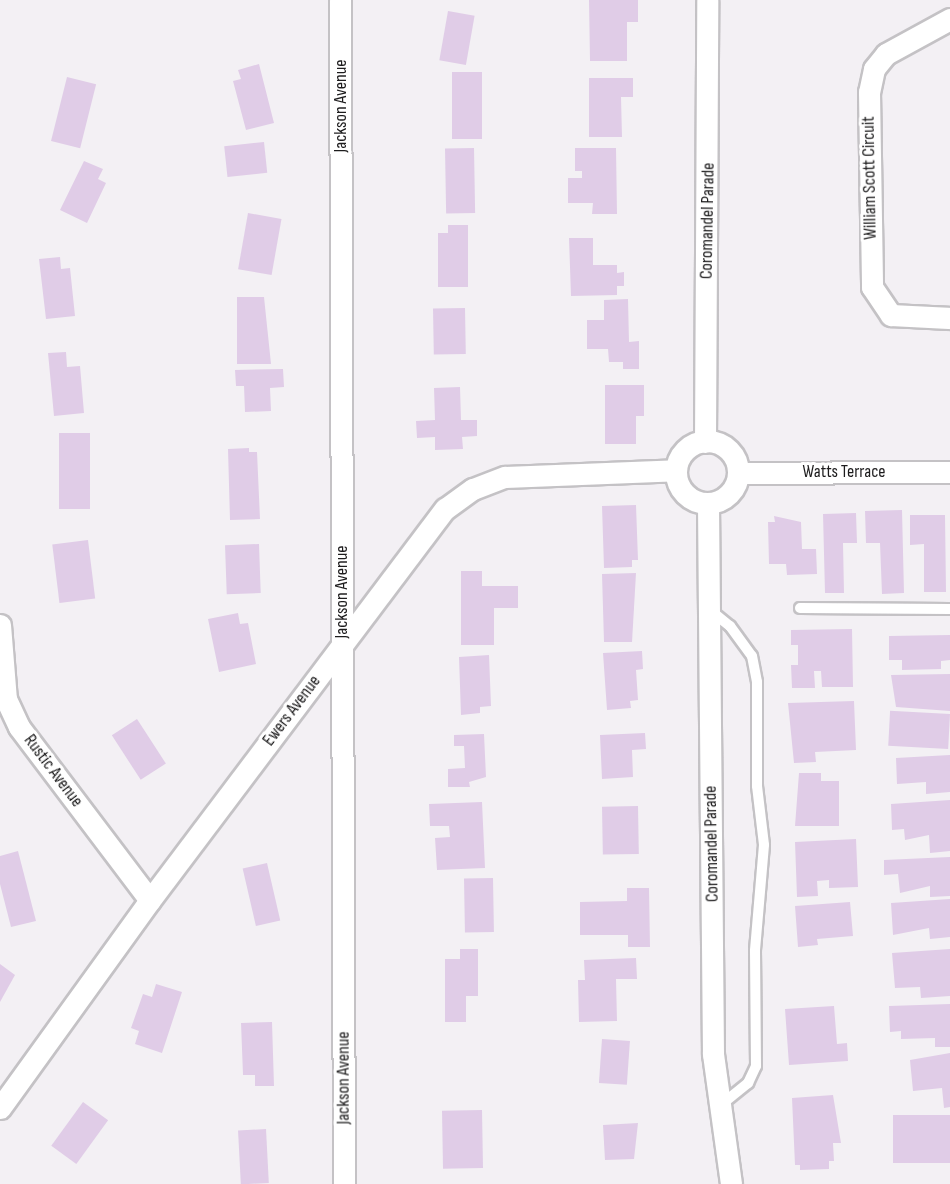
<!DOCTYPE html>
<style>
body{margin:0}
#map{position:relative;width:950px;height:1184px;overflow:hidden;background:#f3f0f4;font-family:"Sofia Sans Condensed",sans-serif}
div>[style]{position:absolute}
.building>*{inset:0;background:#e0cce7;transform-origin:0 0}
.roads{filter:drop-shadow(2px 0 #c4c2c5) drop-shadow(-2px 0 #c4c2c5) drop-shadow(0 2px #c4c2c5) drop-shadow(0 -2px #c4c2c5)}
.lane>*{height:10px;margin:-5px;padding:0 5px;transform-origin:5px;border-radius:5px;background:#fff}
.street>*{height:21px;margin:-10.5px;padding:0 10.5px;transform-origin:10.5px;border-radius:10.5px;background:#fff}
.street>.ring{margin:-10.5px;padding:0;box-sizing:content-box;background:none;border:21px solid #fff;border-radius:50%}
span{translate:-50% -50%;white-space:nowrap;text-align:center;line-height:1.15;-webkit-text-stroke:6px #fff;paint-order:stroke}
.street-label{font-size:18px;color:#1d1c1d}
</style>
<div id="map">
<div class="building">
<div style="clip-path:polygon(589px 0,638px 0,638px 22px,627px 22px,627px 61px,590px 61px)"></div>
<div style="left:448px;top:11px;width:27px;height:50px;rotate:10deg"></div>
<div style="clip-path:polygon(259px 64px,274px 123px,246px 130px,233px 81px,241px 79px,238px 70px)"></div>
<div style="left:452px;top:72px;width:30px;height:67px"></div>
<div style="left:67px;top:77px;width:30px;height:66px;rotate:14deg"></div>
<div style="clip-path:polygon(589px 78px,633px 78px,633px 97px,621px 97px,622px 137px,589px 137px)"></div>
<div style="left:264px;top:142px;width:31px;height:40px;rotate:84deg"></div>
<div style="left:474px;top:148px;width:65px;height:29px;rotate:89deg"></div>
<div style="clip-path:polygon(575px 148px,616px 148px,617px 214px,592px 214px,593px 203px,568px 203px,568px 178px,582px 178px,582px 171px,575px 171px)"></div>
<div style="clip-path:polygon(84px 161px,103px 169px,98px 179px,106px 183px,87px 223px,60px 210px)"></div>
<div style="left:248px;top:213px;width:34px;height:57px;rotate:10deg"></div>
<div style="clip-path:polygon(448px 225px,468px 225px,468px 287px,438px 287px,438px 233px,448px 233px)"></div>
<div style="clip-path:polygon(569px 238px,593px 238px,593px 265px,617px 265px,617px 273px,624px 272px,624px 286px,617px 286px,617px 295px,571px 296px)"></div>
<div style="clip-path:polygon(60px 257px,61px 269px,70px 268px,75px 316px,46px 319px,39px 259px)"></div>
<div style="clip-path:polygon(237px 297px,264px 297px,271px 364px,237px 364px)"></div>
<div style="clip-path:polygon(628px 299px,629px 342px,639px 341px,639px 369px,623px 369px,623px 362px,609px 362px,608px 349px,587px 349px,587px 320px,604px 320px,604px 300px)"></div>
<div style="left:465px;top:308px;width:46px;height:32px;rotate:89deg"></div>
<div style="clip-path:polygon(66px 352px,67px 367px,80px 366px,84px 413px,54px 416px,48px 353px)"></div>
<div style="clip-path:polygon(283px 369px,284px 387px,270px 388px,271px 411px,245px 412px,244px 386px,236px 386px,235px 370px)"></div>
<div style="clip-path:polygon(605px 385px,644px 385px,644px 416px,636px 416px,636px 444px,605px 444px)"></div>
<div style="clip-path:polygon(460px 387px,461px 420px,477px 420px,477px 436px,462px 437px,463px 449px,435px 450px,435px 437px,417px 438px,416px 421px,435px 420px,434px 388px)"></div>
<div style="left:59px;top:433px;width:31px;height:76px"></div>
<div style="clip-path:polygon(249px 448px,249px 452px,257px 452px,260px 519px,230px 520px,228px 449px)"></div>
<div style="clip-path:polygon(636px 505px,638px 560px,632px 560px,632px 567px,604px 568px,602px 506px)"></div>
<div style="clip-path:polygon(902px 510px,904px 593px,882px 594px,880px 543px,866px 543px,865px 511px)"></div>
<div style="clip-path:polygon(856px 513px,857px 543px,843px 543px,844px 593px,825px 593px,823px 514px)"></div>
<div style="clip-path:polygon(910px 515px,945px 515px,946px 592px,924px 592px,924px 544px,910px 545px)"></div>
<div style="clip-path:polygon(774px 516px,801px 522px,802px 549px,816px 549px,817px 574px,787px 575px,786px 564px,769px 564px,768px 522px,775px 522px)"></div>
<div style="left:88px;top:540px;width:59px;height:36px;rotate:83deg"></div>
<div style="left:259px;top:544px;width:49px;height:34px;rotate:88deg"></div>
<div style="clip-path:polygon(461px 571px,482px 571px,482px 586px,518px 586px,518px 608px,494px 608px,494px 645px,461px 645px)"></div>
<div style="clip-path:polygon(636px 573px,632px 642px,604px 642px,602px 574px)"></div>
<div style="clip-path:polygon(238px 613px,240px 624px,248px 623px,256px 664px,219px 672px,208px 619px)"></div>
<div style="clip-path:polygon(852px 629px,853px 687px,822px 687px,821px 671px,814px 671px,815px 688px,792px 688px,791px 665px,798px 665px,798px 645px,791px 645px,791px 630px)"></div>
<div style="clip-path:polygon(950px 635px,950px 660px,941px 661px,941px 669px,902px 670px,902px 660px,889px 660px,889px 636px)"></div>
<div style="clip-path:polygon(642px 651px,643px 669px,636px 670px,638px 700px,630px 701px,631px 708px,607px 710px,603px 653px)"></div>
<div style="clip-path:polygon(489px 655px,491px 706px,480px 707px,480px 713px,461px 715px,459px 657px)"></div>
<div style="clip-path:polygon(950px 674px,950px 711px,896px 707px,891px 675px)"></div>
<div style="clip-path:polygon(854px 701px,856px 750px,815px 752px,816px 762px,794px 763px,788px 703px)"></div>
<div style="left:950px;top:714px;width:35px;height:60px;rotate:93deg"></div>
<div style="left:137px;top:719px;width:53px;height:30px;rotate:57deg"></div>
<div style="clip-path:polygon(645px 733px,646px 749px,632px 750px,633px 777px,602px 779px,600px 735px)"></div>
<div style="clip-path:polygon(484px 734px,486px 777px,469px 782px,470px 787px,448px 787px,448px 769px,465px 768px,464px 746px,454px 746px,454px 735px)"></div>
<div style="clip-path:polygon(950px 755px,950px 792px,926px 794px,926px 782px,897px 784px,896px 758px)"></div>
<div style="clip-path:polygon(799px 773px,821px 773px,821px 781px,839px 781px,839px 826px,795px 826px)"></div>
<div style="clip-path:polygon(950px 800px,950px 851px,930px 853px,929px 835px,905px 840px,904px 829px,892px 830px,891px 804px)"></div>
<div style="clip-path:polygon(482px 802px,485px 868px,437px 870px,435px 838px,450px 837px,449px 826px,430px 826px,429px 804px)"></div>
<div style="left:638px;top:806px;width:48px;height:36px;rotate:89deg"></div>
<div style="clip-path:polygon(856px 839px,858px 887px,829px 888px,829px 880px,817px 881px,818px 896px,797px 897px,795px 842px)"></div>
<div style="clip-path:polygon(18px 851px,36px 921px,11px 927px,0 884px,0 856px)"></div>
<div style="clip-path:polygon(950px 857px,950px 896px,930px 897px,930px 886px,900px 893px,898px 874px,884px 875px,884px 860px)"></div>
<div style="left:267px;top:863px;width:59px;height:25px;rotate:77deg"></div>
<div style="left:493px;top:878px;width:54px;height:29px;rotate:89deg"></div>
<div style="clip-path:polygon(627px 888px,649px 888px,650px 947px,628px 947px,628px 935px,580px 935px,580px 902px,627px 901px)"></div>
<div style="clip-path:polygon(950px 899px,950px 937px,930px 939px,929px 928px,893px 935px,891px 903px)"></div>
<div style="clip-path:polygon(850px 902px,853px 936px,817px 939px,818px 945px,798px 947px,795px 906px)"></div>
<div style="clip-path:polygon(460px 949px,478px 949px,478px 996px,466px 996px,466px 1022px,445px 1022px,445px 959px,460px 959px)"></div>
<div style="clip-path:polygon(950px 949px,950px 996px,921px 998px,920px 987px,895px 988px,892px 953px)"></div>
<div style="clip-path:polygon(636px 958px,637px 979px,616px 979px,617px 1021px,579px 1022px,578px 980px,585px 980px,584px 960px)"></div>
<div style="clip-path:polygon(0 964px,15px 975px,0 1002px)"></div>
<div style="clip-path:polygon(156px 984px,182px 992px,162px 1053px,135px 1044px,139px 1031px,131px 1028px,143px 994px,152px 997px)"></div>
<div style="clip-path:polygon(950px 1004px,950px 1047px,935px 1047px,935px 1038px,901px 1039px,901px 1031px,890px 1032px,889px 1006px)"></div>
<div style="clip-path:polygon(834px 1006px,837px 1044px,847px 1043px,848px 1061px,789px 1065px,785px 1009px)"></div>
<div style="clip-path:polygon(272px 1022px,274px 1086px,255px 1086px,255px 1075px,243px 1075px,241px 1023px)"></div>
<div style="left:602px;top:1039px;width:28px;height:44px;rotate:4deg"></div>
<div style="clip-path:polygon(950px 1053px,950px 1107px,944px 1108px,942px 1088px,913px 1091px,910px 1060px)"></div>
<div style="clip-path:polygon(833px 1095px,841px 1143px,833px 1143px,834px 1161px,829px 1161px,829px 1169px,800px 1170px,800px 1165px,795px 1165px,792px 1098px)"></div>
<div style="left:83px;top:1102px;width:31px;height:54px;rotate:36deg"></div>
<div style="left:482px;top:1110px;width:58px;height:40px;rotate:89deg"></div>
<div style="left:950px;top:1115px;width:48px;height:57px;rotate:90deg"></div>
<div style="clip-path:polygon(638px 1123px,634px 1159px,605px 1160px,603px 1125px)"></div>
<div style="left:266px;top:1129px;width:54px;height:28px;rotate:87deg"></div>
</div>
<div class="roads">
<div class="lane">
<div style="left:800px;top:608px;width:150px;rotate:0.4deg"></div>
<div style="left:710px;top:610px;width:26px;rotate:39deg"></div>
<div style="left:730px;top:626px;width:37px;rotate:54deg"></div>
<div style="left:752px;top:656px;width:26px;rotate:79deg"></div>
<div style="left:757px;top:682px;width:104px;rotate:90deg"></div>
<div style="left:757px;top:786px;width:59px;rotate:83.2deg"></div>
<div style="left:764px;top:845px;width:106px;rotate:94.9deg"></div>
<div style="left:755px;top:951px;width:115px;rotate:89.5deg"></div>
<div style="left:756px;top:1066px;width:19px;rotate:115deg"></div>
<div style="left:748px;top:1083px;width:35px;rotate:141deg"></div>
</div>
<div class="street">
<div style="left:340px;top:0;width:1184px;rotate:89.81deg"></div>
<div style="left:950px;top:19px;width:73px;rotate:151.3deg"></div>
<div style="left:886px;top:54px;width:19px;rotate:129deg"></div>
<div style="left:874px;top:69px;width:24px;rotate:102deg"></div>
<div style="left:869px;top:92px;width:195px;rotate:89.1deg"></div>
<div style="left:872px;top:287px;width:34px;rotate:56deg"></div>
<div style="left:891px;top:315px;width:59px;rotate:2.9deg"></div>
<div class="ring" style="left:676px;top:441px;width:41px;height:41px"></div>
<div style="left:705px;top:442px;width:442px;rotate:-89.7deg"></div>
<div style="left:738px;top:473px;width:212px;rotate:-0.3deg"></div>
<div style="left:708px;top:504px;width:550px;rotate:89.48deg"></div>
<div style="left:713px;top:1054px;width:131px;rotate:82.1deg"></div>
<div style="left:0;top:625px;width:74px;rotate:85.4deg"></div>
<div style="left:6px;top:699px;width:31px;rotate:65deg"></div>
<div style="left:19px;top:727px;width:217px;rotate:52.9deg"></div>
<div style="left:0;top:1108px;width:256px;rotate:-54.2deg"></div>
<div style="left:150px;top:900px;width:490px;rotate:-53deg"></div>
<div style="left:445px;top:509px;width:34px;rotate:-36deg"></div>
<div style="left:473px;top:489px;width:34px;rotate:-21deg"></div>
<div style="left:505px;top:477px;width:171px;rotate:-2.3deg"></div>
</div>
</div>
<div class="street-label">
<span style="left:341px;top:106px;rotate:-90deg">Jackson Avenue</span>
<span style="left:870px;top:178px;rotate:-91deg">William Scott Circuit</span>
<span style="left:708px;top:221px;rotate:-89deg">Coromandel Parade</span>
<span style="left:844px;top:472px">Watts Terrace</span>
<span style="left:342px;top:592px;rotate:-90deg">Jackson Avenue</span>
<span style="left:292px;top:711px;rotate:-53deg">Ewers Avenue</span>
<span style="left:53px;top:771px;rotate:53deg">Rustic Avenue</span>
<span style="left:712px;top:844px;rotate:-91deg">Coromandel Parade</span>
<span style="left:344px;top:1078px;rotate:-90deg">Jackson Avenue</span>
</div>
</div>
